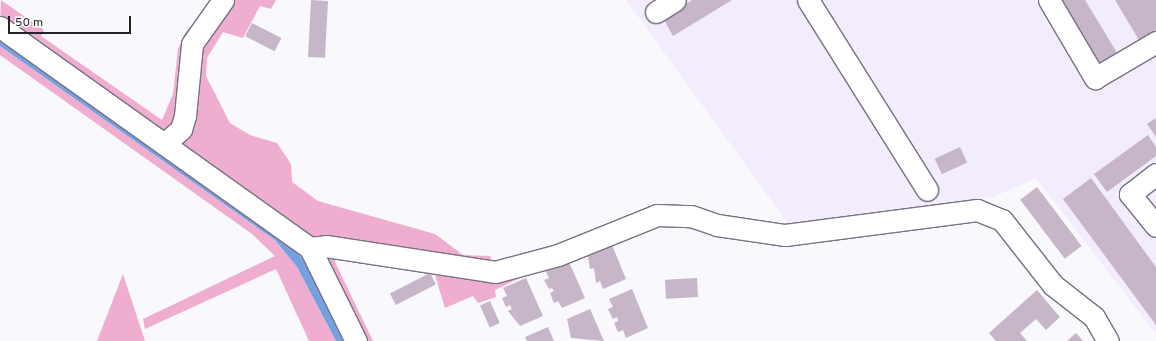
<!DOCTYPE html>
<style>
body{margin:0}
#map{position:relative;width:1156px;height:341px;overflow:hidden;background:#f9f8fc;font-family:Overpass,sans-serif}
div>[style]{position:absolute}
.built>*{inset:0;background:#f2ecfd}
.green>*{inset:0;background:#efaed0}
.water>*{inset:0;background:#75a2df}
.building>*{inset:0;background:#c6b6c7;transform-origin:0 0}
.roads{filter:drop-shadow(1px 0 #777183) drop-shadow(-1px 0 #777183) drop-shadow(0 1px #777183) drop-shadow(0 -1px #777183)}
.minor>*{height:21px;margin:-10.5px;padding:0 10.5px;transform-origin:10.5px;border-radius:10.5px;background:#fff}
span{translate:-50% -50%;white-space:nowrap;text-align:center;line-height:1.15;-webkit-text-stroke:3px #fff;paint-order:stroke}
.scale{position:absolute;left:8px;top:16px;width:123px;height:18px;box-sizing:border-box;border:2px solid #242229;border-top:0;padding-left:5px;font-size:12px;line-height:14px;white-space:nowrap;color:#242229;-webkit-text-stroke:3px #fff;paint-order:stroke}
</style>
<div id="map">
<div class="built">
<div style="clip-path:polygon(626px 0,1156px 0,1156px 334px,1036px 178px,993px 197px,792px 229px)"></div>
</div>
<div class="green">
<div style="clip-path:polygon(1px 0,44px 30px,41px 36px,162px 120px,173px 94px,178px 49px,185px 33px,213px 0,181px 111px,166px 133px,0 21px)"></div>
<div style="clip-path:polygon(229px 0,276px 0,271px 9px,260px 6px,243px 38px,223px 32px,207px 58px,206px 76px,230px 123px,250px 135px,277px 143px,291px 164px,292px 182px,318px 201px,435px 234px,463px 255px,490px 256px,494px 266px,313px 238px,178px 146px,192px 64px)"></div>
<div style="clip-path:polygon(0 46px,275px 240px,297px 267px,336px 341px,309px 341px,276px 269px,145px 329px,143px 319px,275px 256px,252px 234px,0 55px)"></div>
<div style="clip-path:polygon(331px 250px,433px 266px,478px 277px,522px 277px,495px 290px,496px 297px,478px 303px,473px 296px,445px 308px,434px 272px,336px 256px,335px 262px,373px 341px,364px 341px,323px 261px)"></div>
<div style="clip-path:polygon(123px 274px,145px 341px,97px 341px)"></div>
</div>
<div class="water">
<div style="clip-path:polygon(0 38px,294px 248px,308px 266px,344px 341px,336px 341px,297px 267px,275px 240px,0 46px)"></div>
</div>
<div class="building">
<div style="left:311px;top:0;width:17px;height:57px;rotate:3deg"></div>
<div style="clip-path:polygon(692px 0,732px 0,673px 36px,663px 18px)"></div>
<div style="clip-path:polygon(1055px 0,1085px 0,1119px 56px,1097px 70px)"></div>
<div style="clip-path:polygon(1115px 0,1156px 0,1156px 35px,1142px 45px)"></div>
<div style="left:252px;top:23px;width:33px;height:15px;rotate:27deg"></div>
<div style="clip-path:polygon(1156px 118px,1156px 137px,1147px 124px)"></div>
<div style="clip-path:polygon(1148px 135px,1156px 147px,1156px 156px,1107px 192px,1094px 174px)"></div>
<div style="left:960px;top:147px;width:17px;height:28px;rotate:65deg"></div>
<div style="clip-path:polygon(1091px 178px,1156px 267px,1156px 325px,1063px 199px)"></div>
<div style="left:1037px;top:187px;width:74px;height:21px;rotate:53deg"></div>
<div style="clip-path:polygon(610px 240px,626px 279px,603px 289px,600px 281px,596px 283px,594px 268px,590px 269px,587px 250px)"></div>
<div style="clip-path:polygon(568px 260px,585px 298px,562px 308px,558px 301px,554px 303px,550px 293px,554px 291px,552px 288px,549px 289px,544px 280px,549px 278px,545px 270px)"></div>
<div style="left:430px;top:273px;width:13px;height:45px;rotate:63deg"></div>
<div style="clip-path:polygon(526px 278px,543px 316px,520px 326px,508px 311px,512px 309px,510px 305px,506px 307px,502px 298px,507px 296px,503px 288px)"></div>
<div style="left:697px;top:278px;width:19px;height:32px;rotate:87deg"></div>
<div style="clip-path:polygon(632px 289px,648px 328px,626px 338px,623px 330px,618px 332px,614px 323px,618px 321px,617px 317px,613px 319px,608px 309px,613px 307px,609px 299px)"></div>
<div style="clip-path:polygon(1037px 290px,1060px 317px,1046px 330px,1036px 319px,1020px 333px,1027px 341px,996px 341px,989px 333px)"></div>
<div style="left:490px;top:301px;width:24px;height:11px;rotate:66deg"></div>
<div style="clip-path:polygon(590px 309px,604px 341px,571px 338px,567px 319px)"></div>
<div style="clip-path:polygon(548px 327px,554px 341px,527px 341px,525px 337px)"></div>
<div style="clip-path:polygon(1076px 333px,1083px 341px,1067px 341px)"></div>
</div>
<div class="roads">
<div class="minor">
<div style="left:808px;top:0;width:224px;rotate:57.9deg"></div>
<div style="left:1049px;top:0;width:91px;rotate:59.5deg"></div>
<div style="left:1095px;top:78px;width:71px;rotate:-30.5deg"></div>
<div style="left:656px;top:12px;width:22px;rotate:-32deg"></div>
<div style="left:0;top:27px;width:381px;rotate:35.5deg"></div>
<div style="left:310px;top:248px;width:104px;rotate:63.7deg"></div>
<div style="left:164px;top:144px;width:23px;rotate:-41deg"></div>
<div style="left:181px;top:129px;width:14px;rotate:-73deg"></div>
<div style="left:185px;top:116px;width:72px;rotate:-84.4deg"></div>
<div style="left:192px;top:44px;width:54px;rotate:-54.8deg"></div>
<div style="left:1156px;top:174px;width:33px;rotate:142deg"></div>
<div style="left:1130px;top:194px;width:41px;rotate:50.9deg"></div>
<div style="left:310px;top:248px;width:16px;rotate:-7deg"></div>
<div style="left:326px;top:246px;width:171px;rotate:8.7deg"></div>
<div style="left:495px;top:272px;width:65px;rotate:-15.1deg"></div>
<div style="left:558px;top:255px;width:107px;rotate:-22deg"></div>
<div style="left:657px;top:215px;width:34px;rotate:2deg"></div>
<div style="left:691px;top:216px;width:28px;rotate:19deg"></div>
<div style="left:717px;top:225px;width:69px;rotate:8.4deg"></div>
<div style="left:785px;top:235px;width:194px;rotate:-7.4deg"></div>
<div style="left:977px;top:210px;width:27px;rotate:22deg"></div>
<div style="left:1002px;top:220px;width:83px;rotate:51.9deg"></div>
<div style="left:1053px;top:285px;width:52px;rotate:38deg"></div>
<div style="left:1094px;top:317px;width:28px;rotate:60deg"></div>
</div>
</div>
<div class="scale">50 m</div>
</div>
